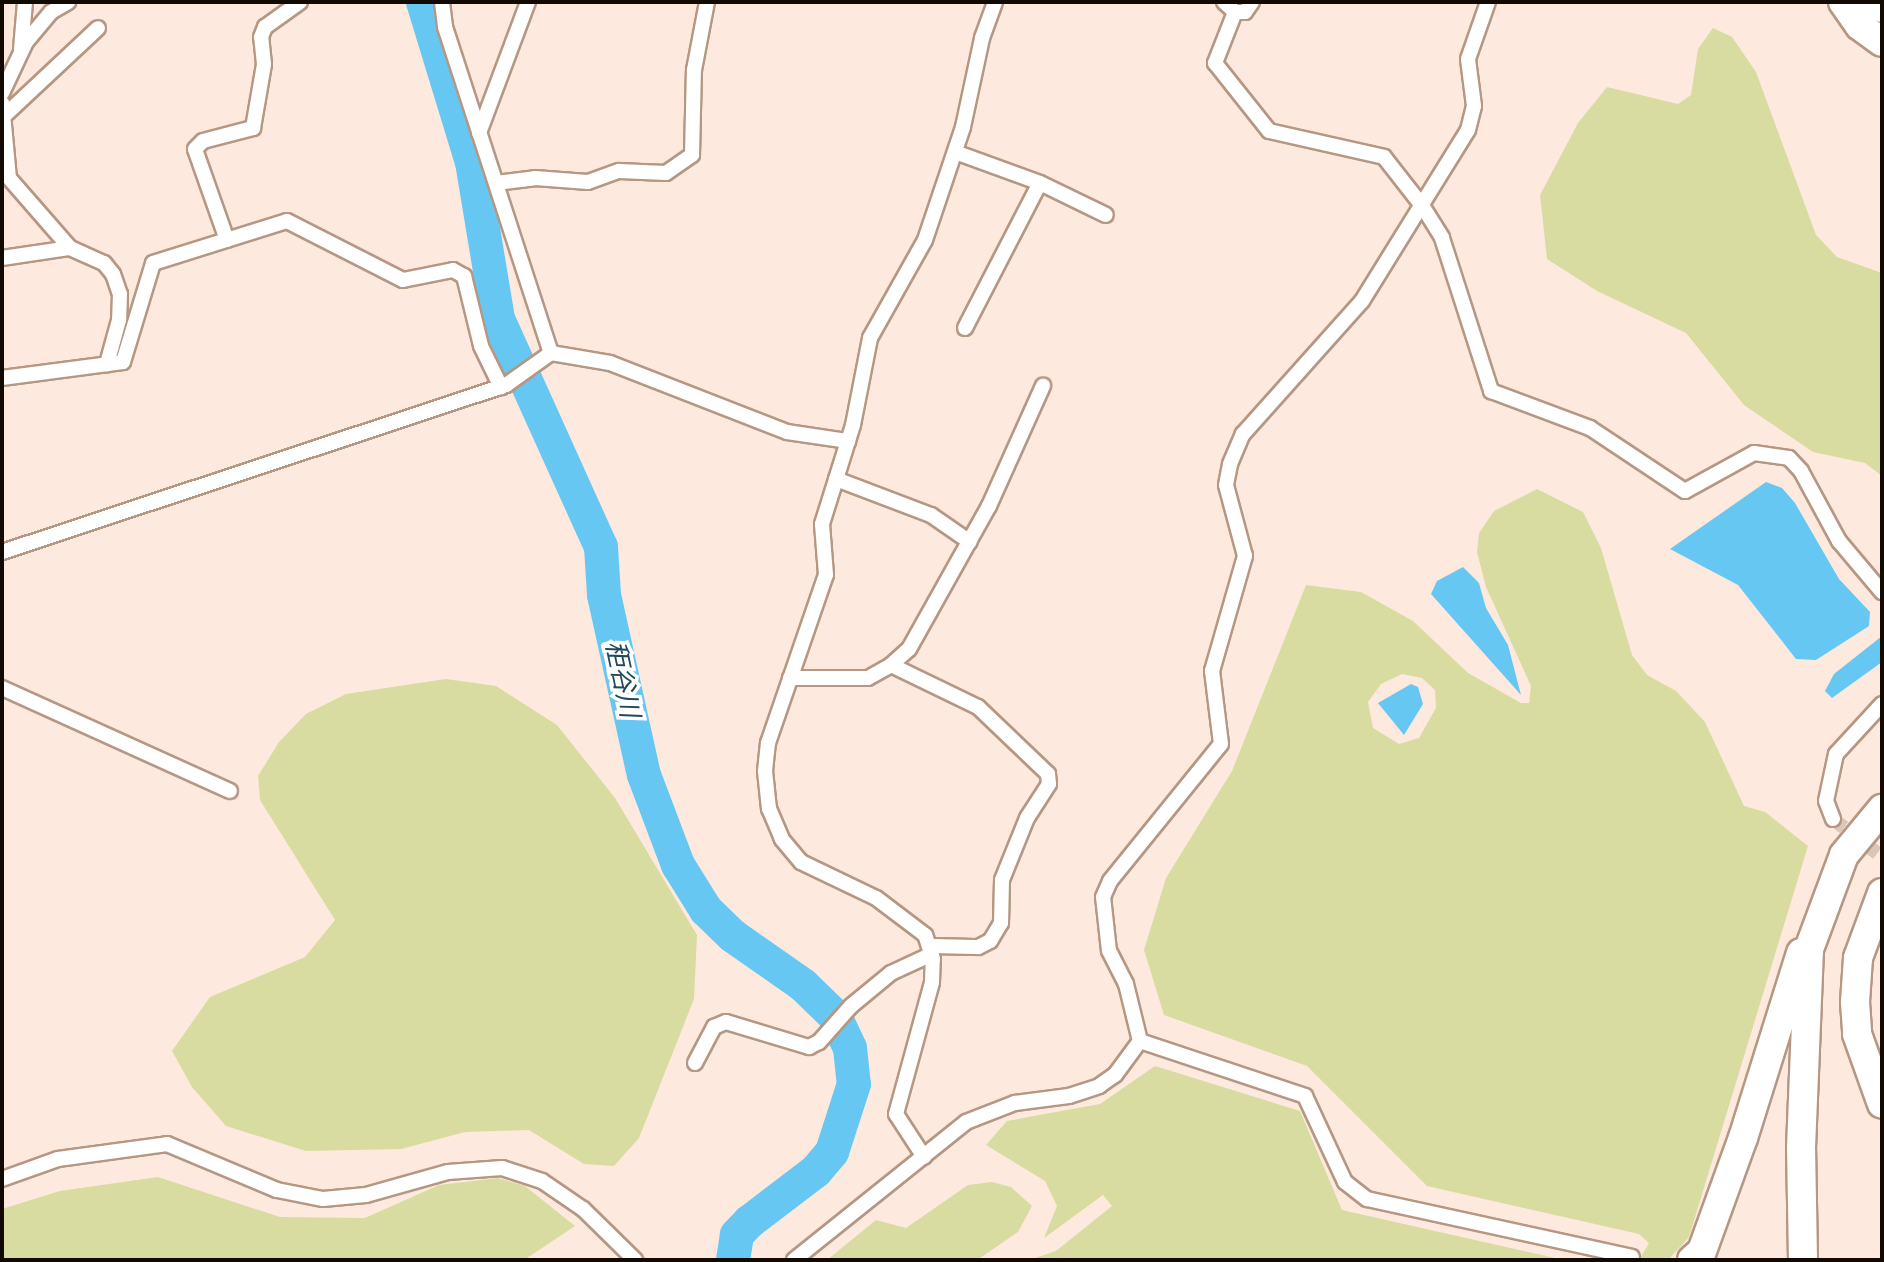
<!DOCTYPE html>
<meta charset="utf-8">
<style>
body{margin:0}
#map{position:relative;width:1884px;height:1262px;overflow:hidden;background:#fde9dd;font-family:"IBM Plex Sans","Noto Sans JP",sans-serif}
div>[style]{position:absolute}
.green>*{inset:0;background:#d9dca1}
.water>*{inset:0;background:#67c7f3}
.river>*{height:34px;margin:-17px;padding:0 17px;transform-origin:17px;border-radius:17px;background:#67c7f3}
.street-tunnel>*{height:14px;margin-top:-7px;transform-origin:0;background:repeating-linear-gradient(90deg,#dac7bc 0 14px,transparent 0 21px)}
.roads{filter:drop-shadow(2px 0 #b59783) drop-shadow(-2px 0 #b59783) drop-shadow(0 2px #b59783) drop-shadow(0 -2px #b59783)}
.street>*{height:14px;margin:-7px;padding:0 7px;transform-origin:7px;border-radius:7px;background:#fff}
.highway>*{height:28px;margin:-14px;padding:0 14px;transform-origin:14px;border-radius:14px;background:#fff}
span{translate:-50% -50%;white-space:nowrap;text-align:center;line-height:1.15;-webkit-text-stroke:7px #fff;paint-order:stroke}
.water-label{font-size:26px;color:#20495c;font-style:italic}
.frame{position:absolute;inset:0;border:4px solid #130903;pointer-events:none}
</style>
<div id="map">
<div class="green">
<div style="clip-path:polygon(1713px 28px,1732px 37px,1756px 72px,1816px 235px,1837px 257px,1882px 273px,1882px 476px,1865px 463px,1813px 452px,1744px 405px,1686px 333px,1597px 291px,1547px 259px,1540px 195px,1578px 123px,1607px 87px,1678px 104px,1691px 95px,1698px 49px)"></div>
<div style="clip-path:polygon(evenodd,1537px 489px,1583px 512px,1601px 548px,1632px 655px,1647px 675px,1676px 691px,1705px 722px,1744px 806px,1765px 812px,1808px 846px,1689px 1237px,1668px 1260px,1639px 1260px,1649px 1243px,1639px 1234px,1427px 1186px,1307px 1066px,1164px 1015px,1144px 950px,1166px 878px,1232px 771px,1306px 585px,1361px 592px,1413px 621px,1468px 673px,1521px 703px,1529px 703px,1531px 686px,1486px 587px,1477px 552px,1479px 533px,1494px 511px,1537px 489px,1402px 674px,1422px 678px,1435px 690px,1436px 708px,1419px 738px,1399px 744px,1373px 728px,1368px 702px,1381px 684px,1402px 674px)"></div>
<div style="clip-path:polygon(446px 679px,496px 686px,557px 725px,615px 798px,697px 935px,694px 999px,639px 1138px,614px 1166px,584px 1164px,529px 1130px,465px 1132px,401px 1149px,306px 1151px,226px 1126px,192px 1087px,172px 1051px,210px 997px,305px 957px,335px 920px,260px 800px,258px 776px,279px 742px,306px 714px,346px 694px)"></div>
<div style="clip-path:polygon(1155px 1066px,1300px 1111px,1342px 1210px,1564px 1260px,1029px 1260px,1056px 1251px,1112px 1206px,1103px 1195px,1044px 1238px,1057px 1206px,1045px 1181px,986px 1145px,1007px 1121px,1100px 1104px)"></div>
<div style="clip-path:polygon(158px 1177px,280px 1217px,365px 1218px,439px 1185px,498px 1178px,525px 1186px,575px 1226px,524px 1260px,2px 1260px,2px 1209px,60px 1191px)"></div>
<div style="clip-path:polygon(992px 1182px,1011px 1187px,1032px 1206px,1018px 1232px,977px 1260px,827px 1260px,876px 1220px,906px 1228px,968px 1185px)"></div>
</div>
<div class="water">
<div style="clip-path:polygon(1766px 482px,1782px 488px,1795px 503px,1839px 579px,1870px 612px,1869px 626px,1816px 660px,1796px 659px,1738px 585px,1670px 549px)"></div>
<div style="clip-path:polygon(1463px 567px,1479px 583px,1486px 608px,1508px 645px,1521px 695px,1431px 594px,1437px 581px)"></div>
<div style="clip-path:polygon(1882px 636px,1882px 662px,1832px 698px,1825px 691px,1834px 674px)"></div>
<div style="clip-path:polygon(1411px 684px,1418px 687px,1423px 704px,1404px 735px,1378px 703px)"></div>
</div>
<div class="river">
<div style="left:423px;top:2px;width:167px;rotate:73deg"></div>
<div style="left:472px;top:162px;width:159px;rotate:80.6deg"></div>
<div style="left:498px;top:319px;width:250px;rotate:65.7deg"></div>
<div style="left:601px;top:547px;width:48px;rotate:86.4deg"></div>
<div style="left:604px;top:595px;width:184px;rotate:77.5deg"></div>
<div style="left:644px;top:775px;width:96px;rotate:69.3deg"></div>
<div style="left:678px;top:865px;width:53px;rotate:58.1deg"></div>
<div style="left:706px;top:910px;width:37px;rotate:44deg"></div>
<div style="left:733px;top:936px;width:85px;rotate:35deg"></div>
<div style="left:803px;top:985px;width:45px;rotate:44.1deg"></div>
<div style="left:835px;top:1016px;width:35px;rotate:65deg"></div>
<div style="left:850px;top:1048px;width:36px;rotate:84deg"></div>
<div style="left:854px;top:1084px;width:71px;rotate:107.9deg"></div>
<div style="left:832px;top:1152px;width:25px;rotate:130deg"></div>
<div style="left:816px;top:1171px;width:84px;rotate:142.7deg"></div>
<div style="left:749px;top:1222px;width:18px;rotate:133deg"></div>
<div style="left:737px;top:1235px;width:25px;rotate:99deg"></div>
</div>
<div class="street-tunnel">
<div style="left:1833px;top:819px;width:62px;rotate:37.8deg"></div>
</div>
<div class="roads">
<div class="street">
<div style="left:442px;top:2px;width:25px;rotate:83deg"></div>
<div style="left:445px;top:27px;width:343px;rotate:72deg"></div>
<div style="left:1224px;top:2px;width:15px;rotate:42deg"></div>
<div style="left:1235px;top:12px;width:55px;rotate:111.4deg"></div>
<div style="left:1215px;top:63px;width:87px;rotate:51.5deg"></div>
<div style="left:1269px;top:131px;width:118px;rotate:12.7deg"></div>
<div style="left:1384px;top:157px;width:63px;rotate:52deg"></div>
<div style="left:1423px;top:207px;width:36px;rotate:58deg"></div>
<div style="left:1442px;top:238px;width:161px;rotate:72.2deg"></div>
<div style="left:1491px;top:391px;width:106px;rotate:20.5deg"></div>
<div style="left:1590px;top:428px;width:114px;rotate:33.6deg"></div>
<div style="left:1685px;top:491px;width:79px;rotate:-28.8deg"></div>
<div style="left:1754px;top:453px;width:35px;rotate:8deg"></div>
<div style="left:1789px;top:458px;width:18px;rotate:47deg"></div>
<div style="left:1801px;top:471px;width:80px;rotate:61.5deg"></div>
<div style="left:1839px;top:541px;width:67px;rotate:49.9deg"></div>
<div style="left:1235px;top:12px;width:10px"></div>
<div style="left:1245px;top:12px;width:12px;rotate:-55deg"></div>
<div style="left:21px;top:49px;width:47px;rotate:-85.1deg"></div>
<div style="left:2px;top:93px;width:56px;rotate:-64.8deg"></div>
<div style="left:26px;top:42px;width:39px;rotate:-50deg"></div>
<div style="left:51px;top:12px;width:20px;rotate:-30deg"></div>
<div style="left:2px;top:103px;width:75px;rotate:84.7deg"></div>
<div style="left:9px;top:178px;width:93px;rotate:48.9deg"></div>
<div style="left:70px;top:248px;width:37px;rotate:24deg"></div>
<div style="left:104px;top:263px;width:14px;rotate:51deg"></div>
<div style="left:113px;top:274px;width:21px;rotate:71deg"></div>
<div style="left:120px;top:294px;width:26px;rotate:92deg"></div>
<div style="left:119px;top:320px;width:46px;rotate:105.3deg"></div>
<div style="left:3px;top:117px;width:130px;rotate:-43.1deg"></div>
<div style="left:479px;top:133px;width:140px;rotate:-69.5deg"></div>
<div style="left:955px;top:152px;width:90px;rotate:20deg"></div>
<div style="left:1040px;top:183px;width:73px;rotate:25.9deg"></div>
<div style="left:496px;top:183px;width:39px;rotate:-7deg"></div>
<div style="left:535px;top:178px;width:53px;rotate:4.3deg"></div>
<div style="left:588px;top:182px;width:33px;rotate:-20deg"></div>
<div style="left:619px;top:171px;width:47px;rotate:2.4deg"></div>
<div style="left:666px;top:173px;width:32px;rotate:-35deg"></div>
<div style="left:692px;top:155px;width:85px;rotate:-88.7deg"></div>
<div style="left:694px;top:70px;width:69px;rotate:-79.2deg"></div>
<div style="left:227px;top:240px;width:96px;rotate:-109.4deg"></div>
<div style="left:195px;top:149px;width:11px;rotate:-45deg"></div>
<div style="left:203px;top:141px;width:52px;rotate:-14.6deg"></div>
<div style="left:253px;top:128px;width:65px;rotate:-80.2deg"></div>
<div style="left:264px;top:64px;width:27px;rotate:-96deg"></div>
<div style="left:261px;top:37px;width:11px;rotate:-68deg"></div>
<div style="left:265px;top:27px;width:43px;rotate:-35.5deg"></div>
<div style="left:2px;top:258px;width:69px;rotate:-8.4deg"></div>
<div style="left:965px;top:328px;width:163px;rotate:-62.7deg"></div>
<div style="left:2px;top:378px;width:122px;rotate:-7.5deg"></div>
<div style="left:123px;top:362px;width:103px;rotate:-73.1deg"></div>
<div style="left:153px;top:263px;width:140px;rotate:-17.4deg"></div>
<div style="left:287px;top:221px;width:130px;rotate:27deg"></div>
<div style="left:403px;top:280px;width:51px;rotate:-11.3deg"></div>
<div style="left:453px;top:270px;width:13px;rotate:29deg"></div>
<div style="left:464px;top:276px;width:72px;rotate:76.3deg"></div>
<div style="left:481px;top:346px;width:46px;rotate:64deg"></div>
<div style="left:836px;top:479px;width:102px;rotate:20.8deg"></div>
<div style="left:931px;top:515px;width:47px;rotate:34.7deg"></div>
<div style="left:2px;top:552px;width:531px;rotate:-18.33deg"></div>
<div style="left:506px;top:385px;width:55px;rotate:-35.4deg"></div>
<div style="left:551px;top:353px;width:60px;rotate:9.6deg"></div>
<div style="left:610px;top:363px;width:190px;rotate:21.3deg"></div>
<div style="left:787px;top:432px;width:62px;rotate:8.4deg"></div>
<div style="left:891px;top:665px;width:24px;rotate:-42deg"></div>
<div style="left:909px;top:649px;width:164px;rotate:-60.8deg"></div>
<div style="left:989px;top:506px;width:132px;rotate:-65.8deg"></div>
<div style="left:790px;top:678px;width:78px"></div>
<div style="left:868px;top:678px;width:26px;rotate:-29deg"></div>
<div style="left:891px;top:665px;width:97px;rotate:25.8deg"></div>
<div style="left:978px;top:707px;width:97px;rotate:43.7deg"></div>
<div style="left:1048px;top:774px;width:10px;rotate:84deg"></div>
<div style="left:1049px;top:784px;width:40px;rotate:122.9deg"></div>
<div style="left:1027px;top:818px;width:67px;rotate:112deg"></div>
<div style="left:1002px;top:880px;width:43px;rotate:91.3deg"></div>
<div style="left:1001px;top:923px;width:21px;rotate:121deg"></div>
<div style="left:990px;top:941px;width:13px;rotate:153deg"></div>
<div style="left:978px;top:947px;width:49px;rotate:-178.8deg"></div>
<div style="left:2px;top:688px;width:250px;rotate:24.3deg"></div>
<div style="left:1833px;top:819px;width:19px;rotate:-111deg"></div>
<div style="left:1826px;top:801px;width:48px;rotate:-78deg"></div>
<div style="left:1836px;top:754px;width:68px;rotate:-47.4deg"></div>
<div style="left:1140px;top:1041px;width:174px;rotate:18.4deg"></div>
<div style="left:1305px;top:1096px;width:95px;rotate:65.1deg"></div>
<div style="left:1345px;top:1182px;width:28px;rotate:38deg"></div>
<div style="left:1367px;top:1199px;width:271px;rotate:12.3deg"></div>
<div style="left:695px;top:1063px;width:41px;rotate:-62.2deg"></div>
<div style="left:714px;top:1027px;width:13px;rotate:-23deg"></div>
<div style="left:726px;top:1022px;width:87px;rotate:16.8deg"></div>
<div style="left:809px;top:1047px;width:11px;rotate:-27deg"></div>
<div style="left:819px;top:1042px;width:48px;rotate:-48.4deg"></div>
<div style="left:851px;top:1006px;width:52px;rotate:-39.5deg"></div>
<div style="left:891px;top:973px;width:45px;rotate:-24.9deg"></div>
<div style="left:924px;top:1157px;width:51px;rotate:-123.1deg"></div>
<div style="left:896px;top:1114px;width:137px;rotate:-74.7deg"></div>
<div style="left:932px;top:982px;width:23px;rotate:-88deg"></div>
<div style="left:933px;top:959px;width:25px;rotate:-108deg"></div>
<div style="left:925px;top:935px;width:61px;rotate:-142.9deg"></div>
<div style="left:876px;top:898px;width:83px;rotate:-154.4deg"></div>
<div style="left:801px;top:862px;width:30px;rotate:-130deg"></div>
<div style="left:782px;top:839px;width:33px;rotate:-113deg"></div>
<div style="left:769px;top:809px;width:38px;rotate:-96deg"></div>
<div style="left:765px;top:771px;width:28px;rotate:-84deg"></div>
<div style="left:768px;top:743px;width:178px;rotate:-71deg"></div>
<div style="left:826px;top:575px;width:51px;rotate:-94.5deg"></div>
<div style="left:822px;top:524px;width:104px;rotate:-72.6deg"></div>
<div style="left:853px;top:425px;width:89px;rotate:-78.9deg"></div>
<div style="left:870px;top:338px;width:112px;rotate:-60.7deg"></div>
<div style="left:925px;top:240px;width:119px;rotate:-71.4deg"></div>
<div style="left:963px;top:127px;width:91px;rotate:-77.9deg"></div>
<div style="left:982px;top:38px;width:38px;rotate:-70deg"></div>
<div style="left:2px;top:1179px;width:59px;rotate:-19.7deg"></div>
<div style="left:58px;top:1159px;width:110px;rotate:-7.8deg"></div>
<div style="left:167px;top:1144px;width:119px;rotate:22.7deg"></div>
<div style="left:277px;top:1190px;width:47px;rotate:11.1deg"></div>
<div style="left:323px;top:1199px;width:43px;rotate:-5.3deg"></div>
<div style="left:366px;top:1195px;width:85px;rotate:-15.7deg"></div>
<div style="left:448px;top:1172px;width:54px;rotate:-4.2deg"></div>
<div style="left:502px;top:1168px;width:42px;rotate:18deg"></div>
<div style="left:542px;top:1181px;width:50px;rotate:34.3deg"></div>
<div style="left:583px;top:1209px;width:73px;rotate:44.4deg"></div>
<div style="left:794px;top:1260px;width:221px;rotate:-38.7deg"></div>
<div style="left:966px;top:1122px;width:53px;rotate:-21.2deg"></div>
<div style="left:1015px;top:1103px;width:54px;rotate:-7.4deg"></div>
<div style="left:1069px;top:1096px;width:32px;rotate:-18deg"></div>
<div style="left:1099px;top:1086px;width:19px;rotate:-35deg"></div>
<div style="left:1115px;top:1075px;width:42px;rotate:-53.7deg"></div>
<div style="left:1140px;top:1041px;width:59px;rotate:-103.8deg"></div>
<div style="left:1126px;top:984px;width:37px;rotate:-117deg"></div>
<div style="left:1109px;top:951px;width:54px;rotate:-96.3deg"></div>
<div style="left:1103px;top:897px;width:17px;rotate:-66deg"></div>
<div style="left:1110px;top:881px;width:176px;rotate:-51deg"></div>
<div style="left:1221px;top:744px;width:74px;rotate:-97deg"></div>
<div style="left:1212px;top:671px;width:120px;rotate:-74deg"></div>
<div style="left:1245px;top:556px;width:73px;rotate:-105deg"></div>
<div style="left:1226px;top:485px;width:21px;rotate:-79deg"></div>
<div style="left:1230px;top:464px;width:33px;rotate:-67deg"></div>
<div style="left:1243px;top:434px;width:178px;rotate:-48.2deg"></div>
<div style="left:1362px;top:301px;width:201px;rotate:-58.2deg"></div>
<div style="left:1468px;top:130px;width:25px;rotate:-76deg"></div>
<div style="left:1474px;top:106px;width:47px;rotate:-97.3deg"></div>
<div style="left:1468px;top:59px;width:60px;rotate:-70.7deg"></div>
</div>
<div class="highway">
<div style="left:1843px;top:2px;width:29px;rotate:55deg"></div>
<div style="left:1860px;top:26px;width:27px;rotate:36deg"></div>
<div style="left:1874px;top:2px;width:10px;rotate:37deg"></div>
<div style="left:1882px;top:893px;width:69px;rotate:110.3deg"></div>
<div style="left:1858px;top:958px;width:44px;rotate:93.9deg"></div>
<div style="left:1855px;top:1002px;width:32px;rotate:86deg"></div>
<div style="left:1857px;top:1034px;width:74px;rotate:70.3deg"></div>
<div style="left:1692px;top:1260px;width:13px;rotate:-42deg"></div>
<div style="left:1702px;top:1251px;width:120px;rotate:-70.1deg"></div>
<div style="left:1743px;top:1138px;width:194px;rotate:-72.6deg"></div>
<div style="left:1803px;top:1260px;width:112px;rotate:-91deg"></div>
<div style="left:1801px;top:1148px;width:199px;rotate:-87.7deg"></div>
<div style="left:1809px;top:949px;width:100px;rotate:-69.6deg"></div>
<div style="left:1844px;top:855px;width:60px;rotate:-50.4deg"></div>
</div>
</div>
<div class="water-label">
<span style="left:623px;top:679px;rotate:78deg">秬谷川</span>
</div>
<div class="frame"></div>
</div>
